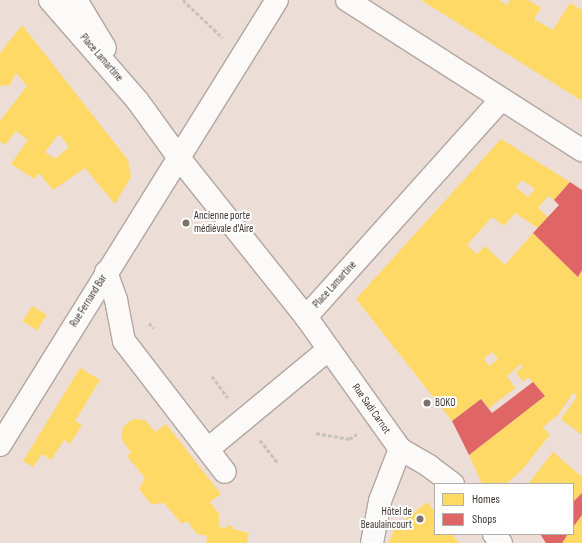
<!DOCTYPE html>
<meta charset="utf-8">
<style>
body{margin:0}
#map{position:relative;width:582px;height:543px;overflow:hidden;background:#ecded6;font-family:"Sofia Sans Condensed",sans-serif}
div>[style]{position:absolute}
.homes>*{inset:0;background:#ffd966;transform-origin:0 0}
.shops>*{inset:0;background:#e06666}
.path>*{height:2.5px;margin-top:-1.25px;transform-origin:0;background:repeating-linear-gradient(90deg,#c8c2bf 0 4px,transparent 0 6px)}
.roads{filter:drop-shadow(1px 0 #b1a6a0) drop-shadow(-1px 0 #b1a6a0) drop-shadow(0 1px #b1a6a0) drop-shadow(0 -1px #b1a6a0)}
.minor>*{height:22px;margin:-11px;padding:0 11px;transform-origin:11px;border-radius:11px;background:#fcfaf9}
.major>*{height:22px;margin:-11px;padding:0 11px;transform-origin:11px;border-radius:11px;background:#fcfaf9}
.dots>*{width:11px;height:11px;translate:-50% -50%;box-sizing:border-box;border:2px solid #fff;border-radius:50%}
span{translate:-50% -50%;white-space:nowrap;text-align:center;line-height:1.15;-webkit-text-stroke:4px #fff;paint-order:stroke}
.street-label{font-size:11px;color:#403630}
.poi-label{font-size:11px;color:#403630}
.left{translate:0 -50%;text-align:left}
.right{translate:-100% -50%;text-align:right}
.legend{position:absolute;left:434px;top:483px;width:140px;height:52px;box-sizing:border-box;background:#fff;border:1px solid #b3afac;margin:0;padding:5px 7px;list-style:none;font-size:12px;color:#403630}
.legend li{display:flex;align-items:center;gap:8px;height:20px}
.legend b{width:20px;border:1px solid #b3afac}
</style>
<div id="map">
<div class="homes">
<div style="clip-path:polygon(421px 0,499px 0,507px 5px,510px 0,528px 0,541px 8px,534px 19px,553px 30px,570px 3px,582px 10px,582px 101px)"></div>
<div style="clip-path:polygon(evenodd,22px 25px,128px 160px,131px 177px,115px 204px,85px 168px,53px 190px,39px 173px,34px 179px,11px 164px,28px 140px,16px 131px,5px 145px,0 141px,0 121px,27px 86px,16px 73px,10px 85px,0 86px,0 53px,22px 25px,59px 134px,69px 147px,55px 159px,45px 152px,59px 134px)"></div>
<div style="clip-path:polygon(evenodd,501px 139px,570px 182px,554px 200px,548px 196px,538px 208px,548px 217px,538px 228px,515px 213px,504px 226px,492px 217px,467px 245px,477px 254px,485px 246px,505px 265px,533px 233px,578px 277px,582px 270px,582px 435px,561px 419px,577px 396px,573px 393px,558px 415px,543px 427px,550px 435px,522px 470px,506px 484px,482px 484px,469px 455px,545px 396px,528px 377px,523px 382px,516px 372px,523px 367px,521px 364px,507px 376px,515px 388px,489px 408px,481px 399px,452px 421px,356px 299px,501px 139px,522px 180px,535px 189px,528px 197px,516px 187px,522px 180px,501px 139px,492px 352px,498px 359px,489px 366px,484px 359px,492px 352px)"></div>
<div style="left:32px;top:306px;width:17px;height:18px;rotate:31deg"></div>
<div style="clip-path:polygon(80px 368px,100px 380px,75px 421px,82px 425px,70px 444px,64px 440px,51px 460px,42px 454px,33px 467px,23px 461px)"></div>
<div style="clip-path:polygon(133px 419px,145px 420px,155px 432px,166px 424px,221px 494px,210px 502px,219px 514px,219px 527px,227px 528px,227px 525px,234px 527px,233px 529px,249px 533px,247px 543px,206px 543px,207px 536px,197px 534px,187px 521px,182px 524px,164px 503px,151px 504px,139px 489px,145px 478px,127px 456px,131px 452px,121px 439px,123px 427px)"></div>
<div style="clip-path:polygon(553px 452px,582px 477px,582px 493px,573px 502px,573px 484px,528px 484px)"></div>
<div style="clip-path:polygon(427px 502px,435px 512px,435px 534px,452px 534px,459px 543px,388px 543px,396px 527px)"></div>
<div style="clip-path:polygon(582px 515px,582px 543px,562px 543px,568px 534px,573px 534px,573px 527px)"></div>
</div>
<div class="shops">
<div style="clip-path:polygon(570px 182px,582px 190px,582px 270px,578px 277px,533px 233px,559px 205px,554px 200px)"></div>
<div style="clip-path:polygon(533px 382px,545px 396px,469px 455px,452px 421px,481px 399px,492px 413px)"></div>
<div style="clip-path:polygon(582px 493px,582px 515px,573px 527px,573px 502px)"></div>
<div style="clip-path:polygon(540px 534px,568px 534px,562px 543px,546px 543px)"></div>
</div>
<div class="path">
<div style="left:183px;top:0;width:55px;rotate:43.5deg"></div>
<div style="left:149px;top:323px;width:7px;rotate:45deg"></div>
<div style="left:212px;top:376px;width:27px;rotate:54deg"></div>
<div style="left:316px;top:433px;width:34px;rotate:10deg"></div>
<div style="left:349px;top:439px;width:9px;rotate:-32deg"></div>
<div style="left:260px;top:440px;width:29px;rotate:52deg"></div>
</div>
<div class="roads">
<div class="minor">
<div style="left:50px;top:0;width:133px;rotate:49deg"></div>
<div style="left:137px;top:100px;width:72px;rotate:54.1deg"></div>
<div style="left:179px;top:158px;width:203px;rotate:51.4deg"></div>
<div style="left:306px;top:317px;width:162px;rotate:54.5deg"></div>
<div style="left:400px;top:449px;width:34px;rotate:30deg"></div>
<div style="left:429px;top:466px;width:30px;rotate:37deg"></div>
<div style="left:76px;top:0;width:56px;rotate:58.9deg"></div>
<div style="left:106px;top:272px;width:30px;rotate:70deg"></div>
<div style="left:116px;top:300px;width:42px;rotate:79deg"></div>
<div style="left:124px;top:341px;width:165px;rotate:52.4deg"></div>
<div style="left:306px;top:317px;width:292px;rotate:-48.1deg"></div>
<div style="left:0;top:445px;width:524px;rotate:-58.1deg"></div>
<div style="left:208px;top:449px;width:157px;rotate:-39.6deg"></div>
<div style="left:494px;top:534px;width:11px;rotate:52deg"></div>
<div style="left:372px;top:543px;width:43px;rotate:-79.2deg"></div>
<div style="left:380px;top:501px;width:56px;rotate:-69deg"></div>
</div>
<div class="major">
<div style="left:347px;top:0;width:279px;rotate:32.6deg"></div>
</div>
</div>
<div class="dots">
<div style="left:186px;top:223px;background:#7c716a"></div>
<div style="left:427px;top:403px;background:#7c716a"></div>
<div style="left:420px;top:519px;background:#7c716a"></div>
</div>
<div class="street-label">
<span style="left:101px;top:58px;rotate:49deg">Place Lamartine</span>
<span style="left:335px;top:285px;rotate:-48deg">Place Lamartine</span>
<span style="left:89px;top:301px;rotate:-58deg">Rue Fernand Bar</span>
<span style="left:371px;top:409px;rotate:55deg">Rue Sadi Carnot</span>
</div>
<div class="poi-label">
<span class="left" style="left:194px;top:223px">Ancienne porte<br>médiévale d'Aire</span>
<span class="left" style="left:435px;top:403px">BOKO</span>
<span class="right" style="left:412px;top:519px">Hôtel de<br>Beaulaincourt</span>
</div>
<ul class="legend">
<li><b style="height:11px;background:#ffd966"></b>Homes</li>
<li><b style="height:11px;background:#e06666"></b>Shops</li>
</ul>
</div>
